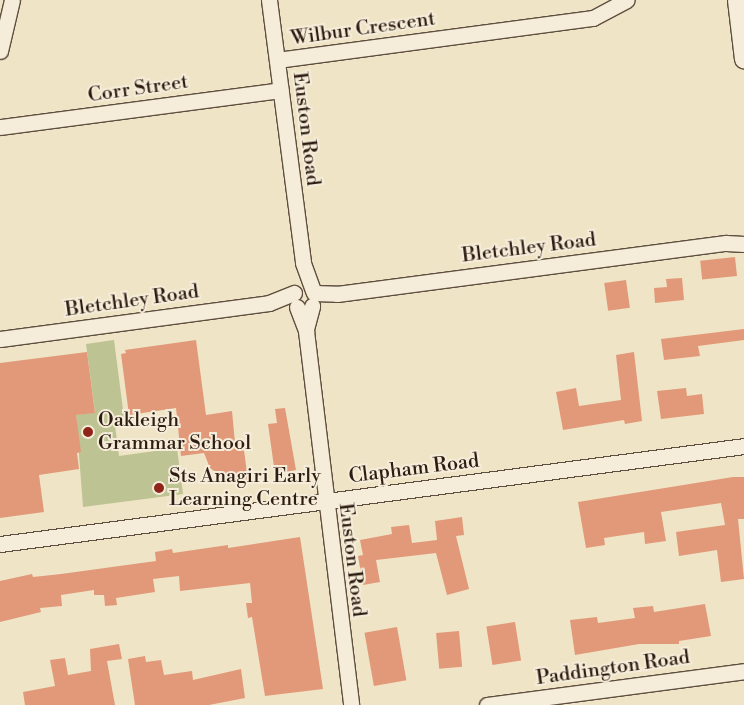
<!DOCTYPE html>
<style>
body{margin:0}
#map{position:relative;width:744px;height:705px;overflow:hidden;background:#f0e4c6;font-family:"Libre Bodoni",serif}
div>[style]{position:absolute}
.green>*{inset:0;background:#bdc393}
.building>*{inset:0;background:#e19979;transform-origin:0 0}
.roads{filter:drop-shadow(1px 0 #5e4e3f) drop-shadow(-1px 0 #5e4e3f) drop-shadow(0 1px #5e4e3f) drop-shadow(0 -1px #5e4e3f)}
.minor>*{height:15px;margin:-7.5px;padding:0 7.5px;transform-origin:7.5px;border-radius:7.5px;background:#f5edda}
.tertiary>*{height:19px;margin:-9.5px;padding:0 9.5px;transform-origin:9.5px;border-radius:9.5px;background:#f5edda}
.dots>*{width:14px;height:14px;translate:-50% -50%;box-sizing:border-box;border:2px solid #f5edda;border-radius:50%}
span{translate:-50% -50%;white-space:nowrap;text-align:center;line-height:1.15;-webkit-text-stroke:4px #f5edda;paint-order:stroke}
.street-label{font-size:20px;color:#2d1c12}
.poi-label{font-size:20px;color:#2d1c12}
.left{translate:0 -50%;text-align:left}
</style>
<div id="map">
<div class="green">
<div style="clip-path:polygon(114px 340px,124px 417px,114px 418px,119px 456px,177px 448px,183px 494px,83px 507px,76px 415px,95px 412px,86px 344px)"></div>
</div>
<div class="building">
<div style="left:735px;top:257px;width:19px;height:35px;rotate:84deg"></div>
<div style="clip-path:polygon(682px 278px,684px 300px,655px 303px,654px 288px,667px 287px,666px 279px)"></div>
<div style="left:626px;top:280px;width:28px;height:22px;rotate:82deg"></div>
<div style="clip-path:polygon(744px 329px,744px 340px,698px 346px,700px 356px,664px 360px,661px 339px)"></div>
<div style="clip-path:polygon(196px 340px,206px 415px,232px 411px,235px 443px,243px 443px,248px 480px,229px 482px,210px 468px,204px 453px,181px 456px,176px 408px,129px 415px,121px 354px,126px 353px,125px 350px)"></div>
<div style="clip-path:polygon(87px 352px,95px 413px,76px 415px,81px 452px,77px 453px,79px 469px,39px 475px,44px 512px,0 518px,0 363px)"></div>
<div style="clip-path:polygon(634px 352px,642px 421px,625px 424px,624px 420px,563px 430px,556px 392px,576px 388px,579px 406px,621px 400px,616px 355px)"></div>
<div style="clip-path:polygon(686px 388px,687px 396px,702px 394px,704px 414px,661px 419px,657px 391px)"></div>
<div style="clip-path:polygon(285px 408px,296px 470px,275px 474px,268px 424px,277px 423px,275px 409px)"></div>
<div style="clip-path:polygon(733px 477px,744px 477px,744px 519px,738px 519px,744px 579px,721px 582px,717px 550px,679px 556px,676px 532px,725px 525px,721px 503px,661px 512px,666px 541px,645px 544px,644px 532px,604px 538px,605px 545px,586px 548px,578px 502px)"></div>
<div style="clip-path:polygon(462px 517px,464px 535px,456px 536px,469px 589px,447px 595px,436px 553px,376px 560px,380px 582px,363px 585px,358px 556px,363px 555px,360px 540px,392px 534px,391px 527px,409px 525px,412px 543px,437px 540px,435px 521px)"></div>
<div style="clip-path:polygon(300px 537px,323px 689px,265px 696px,252px 617px,248px 618px,246px 603px,252px 603px,250px 583px,180px 591px,179px 576px,153px 579px,155px 592px,116px 598px,117px 605px,105px 606px,104px 595px,94px 595px,94px 590px,61px 595px,62px 606px,40px 608px,41px 612px,0 622px,0 581px,32px 574px,33px 577px,61px 574px,156px 561px,155px 552px,172px 549px,173px 553px,228px 545px,228px 548px)"></div>
<div style="clip-path:polygon(705px 604px,711px 636px,679px 641px,679px 644px,639px 644px,575px 655px,570px 620px,597px 617px,598px 623px,635px 618px,633px 608px,653px 606px,654px 612px)"></div>
<div style="left:515px;top:622px;width:39px;height:29px;rotate:81deg"></div>
<div style="left:397px;top:627px;width:54px;height:33px;rotate:80deg"></div>
<div style="left:459px;top:631px;width:36px;height:23px;rotate:85deg"></div>
<div style="clip-path:polygon(119px 644px,122px 659px,107px 661px,115px 705px,25px 705px,23px 692px,55px 686px,50px 660px,65px 658px,68px 675px,91px 671px,90px 649px)"></div>
<div style="clip-path:polygon(145px 656px,146px 662px,161px 660px,164px 675px,192px 671px,193px 680px,241px 669px,245px 698px,209px 705px,135px 705px,128px 659px)"></div>
</div>
<div class="roads">
<div class="minor">
<div style="left:269px;top:0;width:265px;rotate:82.6deg"></div>
<div style="left:303px;top:263px;width:30px;rotate:70deg"></div>
<div style="left:0;top:51px;width:52px;rotate:-76.8deg"></div>
<div style="left:277px;top:60px;width:319px;rotate:-7.6deg"></div>
<div style="left:593px;top:18px;width:38px;rotate:-28deg"></div>
<div style="left:0;top:127px;width:283px;rotate:-7.5deg"></div>
<div style="left:314px;top:293px;width:23px;rotate:2deg"></div>
<div style="left:337px;top:294px;width:392px;rotate:-7.5deg"></div>
<div style="left:726px;top:243px;width:18px;rotate:3deg"></div>
<div style="left:297px;top:307px;width:26px;rotate:69deg"></div>
<div style="left:306px;top:331px;width:377px;rotate:83.1deg"></div>
<div style="left:306px;top:329px;width:24px;rotate:-75deg"></div>
<div style="left:0;top:339px;width:271px;rotate:-7.6deg"></div>
<div style="left:269px;top:303px;width:27px;rotate:-22deg"></div>
<div style="left:0;top:544px;width:750px;rotate:-7.5deg"></div>
<div style="left:487px;top:705px;width:259px;rotate:-7.5deg"></div>
</div>
<div class="tertiary">
<div style="left:737px;top:0;width:59px;rotate:83.2deg"></div>
</div>
</div>
<div class="dots">
<div style="left:88px;top:432px;background:#8f2418"></div>
<div style="left:159px;top:488px;background:#8f2418"></div>
</div>
<div class="street-label">
<span style="left:363px;top:29px;rotate:-8deg">Wilbur Crescent</span>
<span style="left:138px;top:89px;rotate:-8deg">Corr Street</span>
<span style="left:306px;top:129px;rotate:83deg">Euston Road</span>
<span style="left:529px;top:248px;rotate:-7deg">Bletchley Road</span>
<span style="left:132px;top:301px;rotate:-8deg">Bletchley Road</span>
<span style="left:414px;top:469px;rotate:-7deg">Clapham Road</span>
<span style="left:352px;top:560px;rotate:83deg">Euston Road</span>
<span style="left:613px;top:668px;rotate:-8deg">Paddington Road</span>
</div>
<div class="poi-label">
<span class="left" style="left:98px;top:432px">Oakleigh<br>Grammar School</span>
<span class="left" style="left:169px;top:488px">Sts Anagiri Early<br>Learning Centre</span>
</div>
</div>
